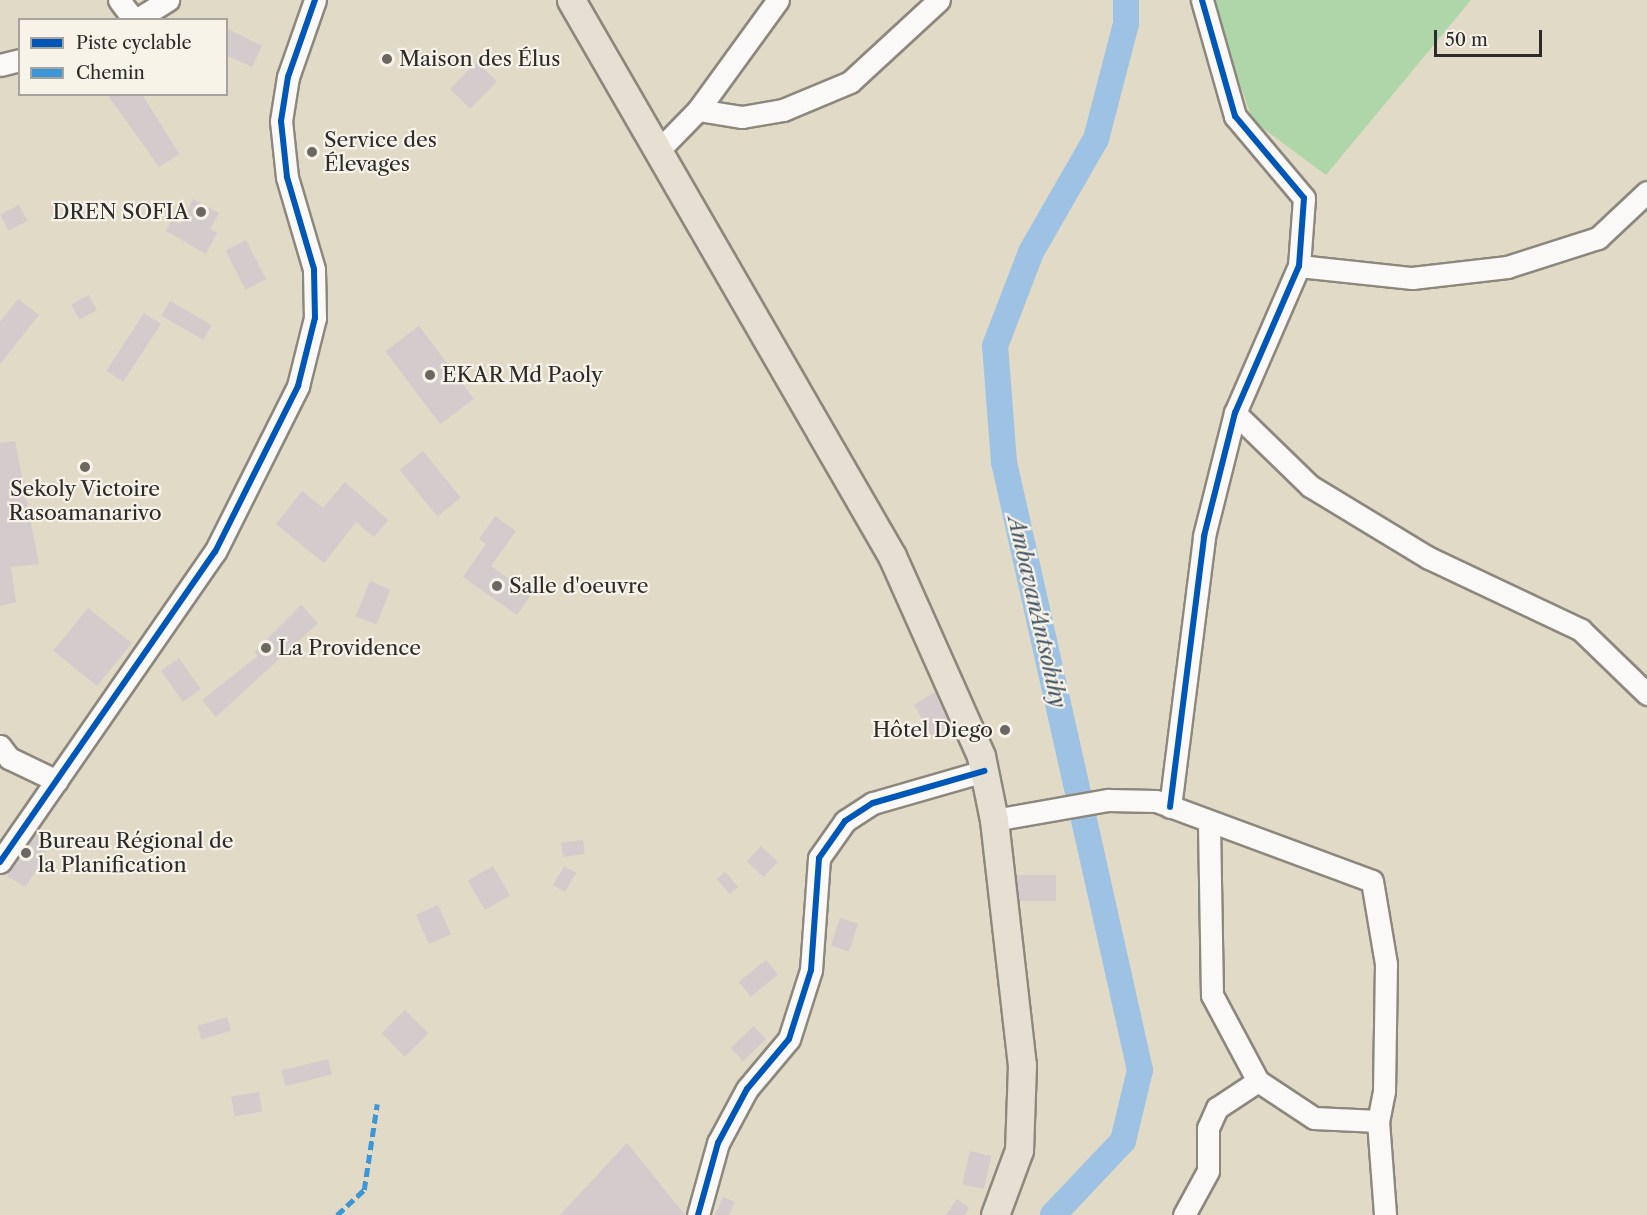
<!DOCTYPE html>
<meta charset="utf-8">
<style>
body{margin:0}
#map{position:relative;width:1647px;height:1215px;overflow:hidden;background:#e1dac7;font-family:"Libre Caslon Text",serif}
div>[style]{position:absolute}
.green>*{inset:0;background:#afd6a9}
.river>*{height:26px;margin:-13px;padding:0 13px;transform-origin:13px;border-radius:13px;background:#9ec2e4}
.building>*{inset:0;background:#d4cbcc;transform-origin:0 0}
.roads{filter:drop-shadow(2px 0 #8c887e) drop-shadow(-2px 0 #8c887e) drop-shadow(0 2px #8c887e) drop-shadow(0 -2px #8c887e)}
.minor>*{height:21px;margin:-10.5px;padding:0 10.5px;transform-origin:10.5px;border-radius:10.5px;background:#faf9f7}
.major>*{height:27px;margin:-13.5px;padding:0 13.5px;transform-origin:13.5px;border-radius:13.5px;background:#e6e0d3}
.quiet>*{height:4.5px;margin-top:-2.25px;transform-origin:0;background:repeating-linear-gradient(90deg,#3c96d7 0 9px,transparent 0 13.5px)}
.cycleway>*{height:6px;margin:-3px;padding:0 3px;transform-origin:3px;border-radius:3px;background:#0057b8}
.dots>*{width:16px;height:16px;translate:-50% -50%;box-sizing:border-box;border:3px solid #f7f3e8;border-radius:50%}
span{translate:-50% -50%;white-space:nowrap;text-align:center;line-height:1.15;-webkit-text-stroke:4.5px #f7f3e8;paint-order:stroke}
.poi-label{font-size:21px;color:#2b2b2b}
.left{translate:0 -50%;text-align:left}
.right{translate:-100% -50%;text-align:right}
.water-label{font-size:22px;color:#455566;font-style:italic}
.legend{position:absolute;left:18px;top:18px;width:210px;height:78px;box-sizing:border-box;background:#f7f3e8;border:2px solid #a5a39c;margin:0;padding:8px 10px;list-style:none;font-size:18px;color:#2b2b2b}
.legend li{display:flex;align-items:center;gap:12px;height:30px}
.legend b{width:30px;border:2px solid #a5a39c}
.scale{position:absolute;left:1434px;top:30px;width:108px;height:27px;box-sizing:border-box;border:3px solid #2b2b2b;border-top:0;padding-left:8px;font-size:18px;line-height:21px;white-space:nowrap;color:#2b2b2b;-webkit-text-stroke:4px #f7f3e8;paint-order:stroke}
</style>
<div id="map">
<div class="green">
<div style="clip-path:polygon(1210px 0,1471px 0,1326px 175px,1253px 121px)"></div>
</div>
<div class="river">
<div style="left:1053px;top:1215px;width:102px;rotate:-46.6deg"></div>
<div style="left:1123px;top:1141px;width:73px;rotate:-76.5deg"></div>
<div style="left:1140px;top:1070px;width:623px;rotate:-102.61deg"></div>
<div style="left:1004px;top:462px;width:116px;rotate:-94.4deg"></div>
<div style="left:995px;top:346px;width:101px;rotate:-69deg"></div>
<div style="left:1031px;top:252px;width:130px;rotate:-60.1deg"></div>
<div style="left:1096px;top:139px;width:119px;rotate:-75.4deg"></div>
<div style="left:1126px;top:24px;width:24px;rotate:-90deg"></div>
</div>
<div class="building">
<div style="clip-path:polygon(226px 28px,262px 46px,252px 67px,226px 55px)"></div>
<div style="left:477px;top:62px;width:28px;height:38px;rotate:45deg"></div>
<div style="clip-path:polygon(107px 94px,142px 94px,179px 154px,159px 167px)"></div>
<div style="clip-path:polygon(193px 199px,219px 213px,210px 229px,217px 233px,206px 254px,166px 231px,172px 220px,180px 224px)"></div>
<div style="left:19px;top:205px;width:18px;height:21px;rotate:63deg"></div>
<div style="left:246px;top:240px;width:44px;height:23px;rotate:63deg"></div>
<div style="left:89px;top:295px;width:17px;height:20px;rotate:62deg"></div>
<div style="clip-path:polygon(18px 299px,39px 315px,0 364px,0 322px)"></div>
<div style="left:170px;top:301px;width:48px;height:17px;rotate:30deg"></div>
<div style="left:144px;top:313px;width:20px;height:69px;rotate:33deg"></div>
<div style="left:419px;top:326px;width:91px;height:42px;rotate:53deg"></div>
<div style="clip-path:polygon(15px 441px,39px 564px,11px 567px,16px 602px,0 606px,0 443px)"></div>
<div style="left:423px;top:451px;width:60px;height:30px;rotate:51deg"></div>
<div style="clip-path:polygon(345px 482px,388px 520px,374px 537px,356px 522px,324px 563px,276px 524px,302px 491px,323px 508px)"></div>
<div style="clip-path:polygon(495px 516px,516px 531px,491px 566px,531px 595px,517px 615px,463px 577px,486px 544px,479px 539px)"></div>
<div style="left:370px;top:581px;width:22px;height:38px;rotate:22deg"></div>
<div style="clip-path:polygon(301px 605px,318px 623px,216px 717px,202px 700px,258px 656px,254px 652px)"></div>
<div style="left:88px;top:608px;width:56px;height:55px;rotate:39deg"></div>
<div style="left:179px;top:658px;width:38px;height:22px;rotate:55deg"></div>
<div style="clip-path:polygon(935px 692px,950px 726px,932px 736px,914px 705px)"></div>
<div style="clip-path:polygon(35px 834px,45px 840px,41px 847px,47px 851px,26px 887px,7px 876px)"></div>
<div style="left:583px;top:840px;width:14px;height:22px;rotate:82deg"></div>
<div style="left:761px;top:846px;width:23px;height:21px;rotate:43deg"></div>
<div style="left:493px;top:866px;width:34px;height:29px;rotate:60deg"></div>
<div style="left:564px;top:866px;width:14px;height:22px;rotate:30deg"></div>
<div style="left:725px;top:872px;width:20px;height:11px;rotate:49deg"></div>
<div style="left:1016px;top:875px;width:40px;height:26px"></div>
<div style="left:438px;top:905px;width:32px;height:24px;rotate:66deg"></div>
<div style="left:840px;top:918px;width:19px;height:29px;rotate:18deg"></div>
<div style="left:766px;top:960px;width:19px;height:35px;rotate:51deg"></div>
<div style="left:405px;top:1010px;width:33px;height:33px;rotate:45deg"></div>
<div style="left:227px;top:1017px;width:14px;height:31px;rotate:73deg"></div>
<div style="left:754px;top:1026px;width:18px;height:32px;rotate:47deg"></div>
<div style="left:328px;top:1059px;width:16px;height:48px;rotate:76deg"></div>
<div style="left:259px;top:1092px;width:20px;height:28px;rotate:81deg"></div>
<div style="clip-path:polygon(627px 1143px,685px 1215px,560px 1215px)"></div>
<div style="left:970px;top:1151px;width:22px;height:34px;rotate:13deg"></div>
<div style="clip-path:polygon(723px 1197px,735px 1202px,729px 1215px,715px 1215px)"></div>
<div style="clip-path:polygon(957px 1199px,969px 1208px,965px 1215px,946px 1215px)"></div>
</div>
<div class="roads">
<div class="minor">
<div style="left:119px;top:0;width:25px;rotate:53deg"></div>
<div style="left:136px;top:20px;width:38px;rotate:-32deg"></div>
<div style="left:0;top:65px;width:21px;rotate:-14deg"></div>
<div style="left:698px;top:110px;width:45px;rotate:9deg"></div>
<div style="left:742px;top:117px;width:42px;rotate:-9.7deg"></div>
<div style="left:783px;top:110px;width:73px;rotate:-22.7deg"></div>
<div style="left:850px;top:82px;width:121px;rotate:-42.7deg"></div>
<div style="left:658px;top:151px;width:57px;rotate:-45.7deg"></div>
<div style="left:698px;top:110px;width:136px;rotate:-54deg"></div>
<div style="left:1299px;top:266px;width:114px;rotate:6.1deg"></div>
<div style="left:1412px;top:278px;width:96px;rotate:-6.6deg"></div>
<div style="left:1507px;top:267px;width:96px;rotate:-17.7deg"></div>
<div style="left:1598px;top:238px;width:67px;rotate:-43.2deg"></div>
<div style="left:1235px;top:413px;width:105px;rotate:44.2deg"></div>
<div style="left:1310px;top:486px;width:139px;rotate:31.2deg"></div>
<div style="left:1429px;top:558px;width:168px;rotate:25.3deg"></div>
<div style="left:1581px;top:630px;width:92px;rotate:44.1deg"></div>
<div style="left:0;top:746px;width:15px;rotate:53deg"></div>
<div style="left:9px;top:758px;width:53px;rotate:25.6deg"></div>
<div style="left:1170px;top:807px;width:273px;rotate:-82.8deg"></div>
<div style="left:1204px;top:536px;width:127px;rotate:-75.9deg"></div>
<div style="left:1235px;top:413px;width:160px;rotate:-66.5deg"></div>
<div style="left:1299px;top:266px;width:68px;rotate:-85.8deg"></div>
<div style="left:1304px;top:198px;width:107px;rotate:-130.1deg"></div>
<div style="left:1235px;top:116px;width:121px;rotate:-105.9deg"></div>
<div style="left:994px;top:820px;width:116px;rotate:-10deg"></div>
<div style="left:1108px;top:800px;width:48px;rotate:1.2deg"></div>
<div style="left:1156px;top:801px;width:230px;rotate:20.3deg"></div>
<div style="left:1372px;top:881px;width:84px;rotate:80.4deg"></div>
<div style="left:1386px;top:964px;width:127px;rotate:90.9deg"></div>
<div style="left:1384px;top:1091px;width:31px;rotate:101deg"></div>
<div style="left:1209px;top:824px;width:171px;rotate:89deg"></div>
<div style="left:1212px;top:995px;width:98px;rotate:61.9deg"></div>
<div style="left:1258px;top:1081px;width:67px;rotate:33.5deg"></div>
<div style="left:1314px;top:1118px;width:64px;rotate:2.7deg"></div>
<div style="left:1378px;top:1121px;width:94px;rotate:85.7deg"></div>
<div style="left:0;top:862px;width:377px;rotate:-55.3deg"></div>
<div style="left:215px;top:552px;width:186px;rotate:-63.4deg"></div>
<div style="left:298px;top:386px;width:70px;rotate:-76deg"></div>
<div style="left:315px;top:318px;width:49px;rotate:-91.2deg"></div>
<div style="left:314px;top:269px;width:96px;rotate:-106.4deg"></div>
<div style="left:287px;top:177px;width:56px;rotate:-96.1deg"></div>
<div style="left:281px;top:121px;width:45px;rotate:-81deg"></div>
<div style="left:288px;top:77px;width:82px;rotate:-70.7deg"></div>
<div style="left:698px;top:1215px;width:75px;rotate:-74.5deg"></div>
<div style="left:718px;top:1143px;width:61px;rotate:-61.8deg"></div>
<div style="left:747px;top:1089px;width:65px;rotate:-50deg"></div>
<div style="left:789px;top:1039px;width:72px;rotate:-72.3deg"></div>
<div style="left:811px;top:970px;width:112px;rotate:-85.9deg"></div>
<div style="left:819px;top:858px;width:45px;rotate:-54.9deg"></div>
<div style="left:845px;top:821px;width:33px;rotate:-33deg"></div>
<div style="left:873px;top:803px;width:116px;rotate:-16.1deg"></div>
<div style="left:1184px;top:1215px;width:50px;rotate:-61.4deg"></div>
<div style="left:1208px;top:1171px;width:43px;rotate:-90deg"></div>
<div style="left:1208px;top:1128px;width:22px;rotate:-66deg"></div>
<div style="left:1217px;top:1108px;width:49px;rotate:-33.4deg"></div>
</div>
<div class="major">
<div style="left:571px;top:0;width:642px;rotate:60deg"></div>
<div style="left:892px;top:556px;width:219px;rotate:66deg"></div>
<div style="left:981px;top:756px;width:65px;rotate:78.5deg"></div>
<div style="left:994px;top:820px;width:247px;rotate:83.5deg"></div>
<div style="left:1022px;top:1065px;width:85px;rotate:92deg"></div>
<div style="left:1019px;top:1150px;width:69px;rotate:110.3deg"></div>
</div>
</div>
<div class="quiet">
<div style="left:337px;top:1215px;width:37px;rotate:-43deg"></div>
<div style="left:364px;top:1190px;width:87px;rotate:-81.4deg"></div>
</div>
<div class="cycleway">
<div style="left:1170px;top:807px;width:273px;rotate:-82.8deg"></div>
<div style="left:1204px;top:536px;width:127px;rotate:-75.9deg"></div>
<div style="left:1235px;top:413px;width:160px;rotate:-66.5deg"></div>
<div style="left:1299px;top:266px;width:68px;rotate:-85.8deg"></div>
<div style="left:1304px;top:198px;width:107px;rotate:-130.1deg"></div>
<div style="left:1235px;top:116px;width:121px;rotate:-105.9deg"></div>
<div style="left:0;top:862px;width:377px;rotate:-55.3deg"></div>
<div style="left:215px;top:552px;width:186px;rotate:-63.4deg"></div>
<div style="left:298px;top:386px;width:70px;rotate:-76deg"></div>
<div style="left:315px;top:318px;width:49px;rotate:-91.2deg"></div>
<div style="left:314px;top:269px;width:96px;rotate:-106.4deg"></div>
<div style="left:287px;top:177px;width:56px;rotate:-96.1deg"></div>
<div style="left:281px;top:121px;width:45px;rotate:-81deg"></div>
<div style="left:288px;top:77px;width:82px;rotate:-70.7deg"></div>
<div style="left:698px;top:1215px;width:75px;rotate:-74.5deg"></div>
<div style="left:718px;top:1143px;width:61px;rotate:-61.8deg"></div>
<div style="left:747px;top:1089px;width:65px;rotate:-50deg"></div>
<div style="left:789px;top:1039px;width:72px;rotate:-72.3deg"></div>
<div style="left:811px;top:970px;width:112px;rotate:-85.9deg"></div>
<div style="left:819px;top:858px;width:45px;rotate:-54.9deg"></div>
<div style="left:845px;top:821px;width:33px;rotate:-33deg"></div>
<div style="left:873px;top:803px;width:116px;rotate:-16.1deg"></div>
</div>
<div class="dots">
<div style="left:387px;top:59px;background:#6b6862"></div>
<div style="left:312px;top:152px;background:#6b6862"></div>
<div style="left:201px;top:212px;background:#6b6862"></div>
<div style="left:430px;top:375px;background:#6b6862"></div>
<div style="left:85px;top:467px;background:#6b6862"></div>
<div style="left:497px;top:586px;background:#6b6862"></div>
<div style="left:266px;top:648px;background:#6b6862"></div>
<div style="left:1005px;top:730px;background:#6b6862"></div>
<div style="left:26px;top:853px;background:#6b6862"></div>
</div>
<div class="poi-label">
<span class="left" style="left:399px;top:59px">Maison des Élus</span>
<span class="left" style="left:324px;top:152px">Service des<br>Élevages</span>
<span class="right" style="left:189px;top:212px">DREN SOFIA</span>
<span class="left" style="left:442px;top:375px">EKAR Md Paoly</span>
<span style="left:85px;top:501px">Sekoly Victoire<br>Rasoamanarivo</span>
<span class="left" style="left:509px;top:586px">Salle d'oeuvre</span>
<span class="left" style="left:278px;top:648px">La Providence</span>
<span class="right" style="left:993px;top:730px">Hôtel Diego</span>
<span class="left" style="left:38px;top:853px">Bureau Régional de<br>la Planification</span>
</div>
<div class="water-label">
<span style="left:1037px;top:612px;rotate:77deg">Ambavan'Antsohihy</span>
</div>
<ul class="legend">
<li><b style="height:8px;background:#0057b8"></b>Piste cyclable</li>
<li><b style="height:8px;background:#3c96d7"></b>Chemin</li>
</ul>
<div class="scale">50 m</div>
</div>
